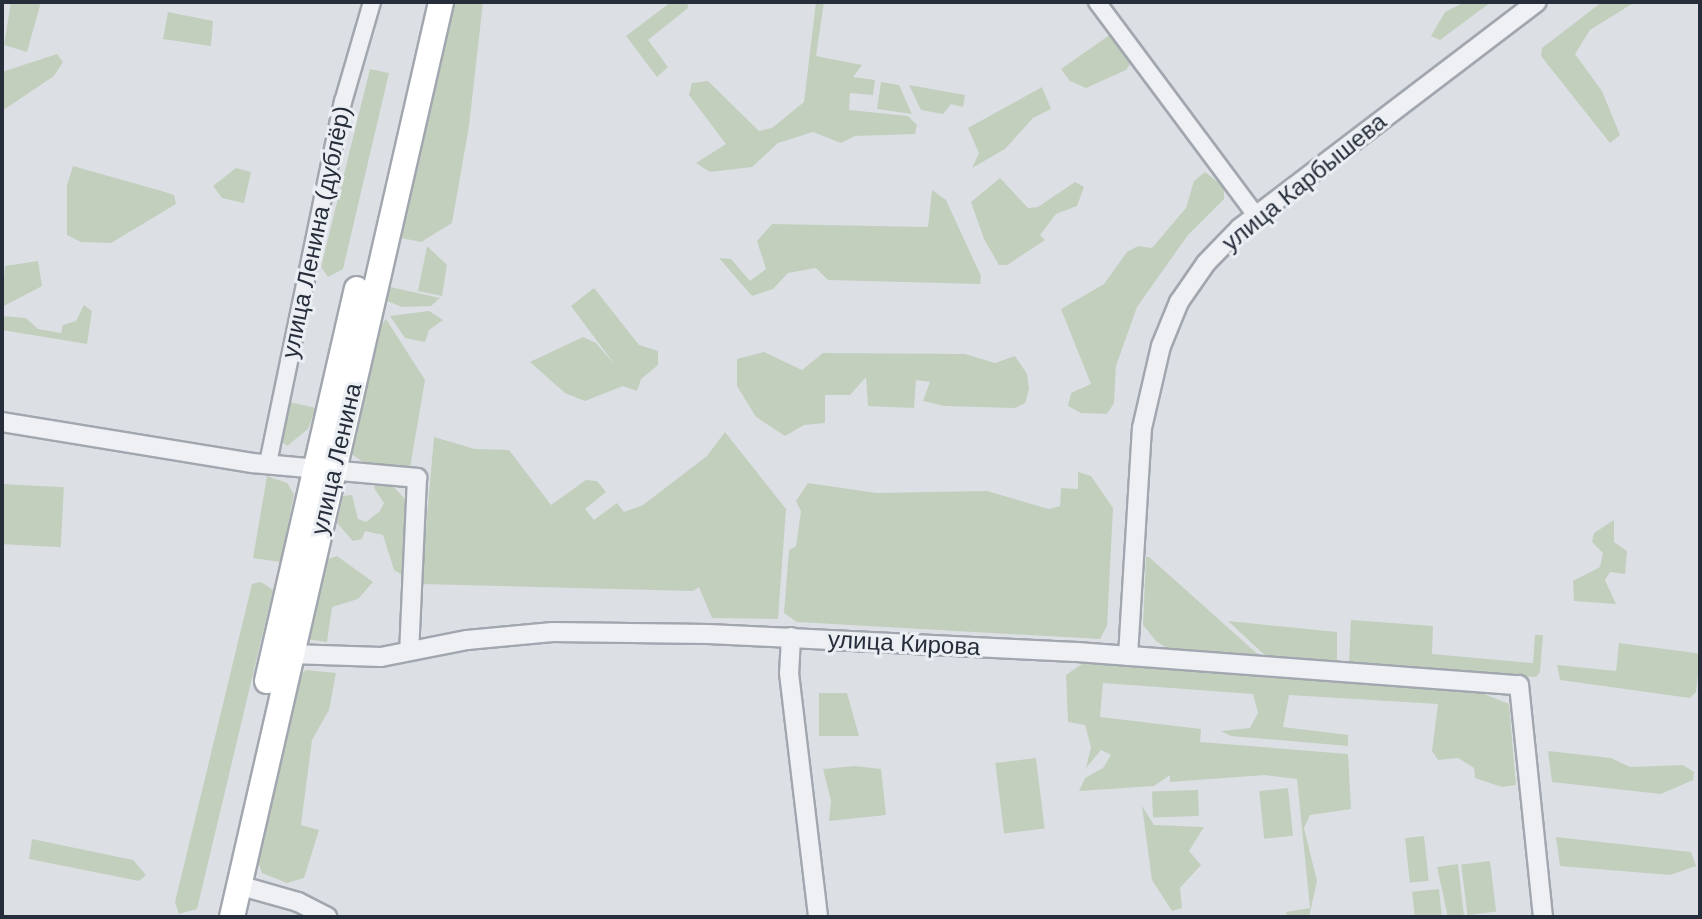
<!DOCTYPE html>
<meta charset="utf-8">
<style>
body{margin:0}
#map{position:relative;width:1702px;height:919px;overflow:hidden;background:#dce0e5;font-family:Arial,sans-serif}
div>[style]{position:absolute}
.green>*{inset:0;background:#c2cfbd;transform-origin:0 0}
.roads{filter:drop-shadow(2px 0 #a2a7af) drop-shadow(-2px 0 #a2a7af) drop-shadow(0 2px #a2a7af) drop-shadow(0 -2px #a2a7af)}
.minor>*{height:16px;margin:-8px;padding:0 8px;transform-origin:8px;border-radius:8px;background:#eef0f4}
.tertiary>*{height:18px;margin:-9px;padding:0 9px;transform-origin:9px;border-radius:9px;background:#eef0f4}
.primary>*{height:24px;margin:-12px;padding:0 12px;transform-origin:12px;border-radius:12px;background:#fff}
span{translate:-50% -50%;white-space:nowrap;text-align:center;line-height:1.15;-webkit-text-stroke:6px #ebeff3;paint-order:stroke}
.street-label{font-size:24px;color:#272e3b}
.frame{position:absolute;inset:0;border:4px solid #272e3b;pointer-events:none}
</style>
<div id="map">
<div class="green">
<div style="clip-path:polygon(11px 2px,41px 2px,27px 52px,4px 45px)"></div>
<div style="clip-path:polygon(453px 2px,483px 2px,469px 126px,452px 223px,421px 242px,401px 238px)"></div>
<div style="clip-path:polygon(671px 2px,687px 2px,688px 8px,648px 40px,668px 67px,657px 77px,626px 36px)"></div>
<div style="clip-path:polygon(816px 2px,824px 2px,816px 56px,862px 65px,853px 77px,875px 80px,873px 95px,850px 93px,849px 110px,908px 116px,917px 125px,915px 134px,855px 136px,841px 143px,813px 132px,778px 143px,752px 167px,710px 172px,696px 163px,726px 144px,689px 95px,692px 83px,708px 81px,759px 131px,772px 128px,804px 102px)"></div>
<div style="clip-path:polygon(1465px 2px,1491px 2px,1440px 40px,1431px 36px,1445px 12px)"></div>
<div style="clip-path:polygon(1602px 2px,1635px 2px,1590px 30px,1575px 54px,1602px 91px,1620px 135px,1610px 143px,1541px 56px,1542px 48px)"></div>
<div style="clip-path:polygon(168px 12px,213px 21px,211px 46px,163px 39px)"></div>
<div style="clip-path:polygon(1111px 34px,1132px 61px,1126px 70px,1086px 88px,1070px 81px,1061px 69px)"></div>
<div style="clip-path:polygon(57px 54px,63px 62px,54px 76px,2px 111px,2px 72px)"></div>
<div style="clip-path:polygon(370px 69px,389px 73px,343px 269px,328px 277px,321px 267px)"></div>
<div style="clip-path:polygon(881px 82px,899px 85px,912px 114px,877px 109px)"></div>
<div style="clip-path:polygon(909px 85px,965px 95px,963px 107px,951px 104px,943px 114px,921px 110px)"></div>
<div style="clip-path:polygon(1042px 87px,1051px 109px,1033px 118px,1005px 149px,972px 168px,979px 153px,968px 128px)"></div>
<div style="clip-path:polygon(73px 166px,165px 192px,174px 195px,176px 204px,111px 243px,81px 242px,67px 235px,67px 185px)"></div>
<div style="clip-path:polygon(236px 168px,251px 172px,244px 203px,222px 198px,213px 186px)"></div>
<div style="clip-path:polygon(1205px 172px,1224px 187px,1224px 199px,1188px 235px,1137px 307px,1116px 366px,1114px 403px,1107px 414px,1081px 413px,1068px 406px,1071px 393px,1091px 384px,1061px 309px,1104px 284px,1127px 252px,1138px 246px,1152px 248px,1186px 208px,1194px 181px)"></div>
<div style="clip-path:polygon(1000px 178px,1028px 208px,1038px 207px,1075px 182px,1084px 187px,1077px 206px,1056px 214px,1040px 235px,1045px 240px,1007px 265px,999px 265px,984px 239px,971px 202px)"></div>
<div style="clip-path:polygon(932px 190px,946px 200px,981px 276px,980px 284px,828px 280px,816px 268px,788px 273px,773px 289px,752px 296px,719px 258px,731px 259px,750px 281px,766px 269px,757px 241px,772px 224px,928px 227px)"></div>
<div style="clip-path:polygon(427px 246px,447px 265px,442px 296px,418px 291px)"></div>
<div style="clip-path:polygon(38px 261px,42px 286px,2px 307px,5px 266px)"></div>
<div style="clip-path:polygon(390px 287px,440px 298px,431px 306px,402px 307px,387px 301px)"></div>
<div style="clip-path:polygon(594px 288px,639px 345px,658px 351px,658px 365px,641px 379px,637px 391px,623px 386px,585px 401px,565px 393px,530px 362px,583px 337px,596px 343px,615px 365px,571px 306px)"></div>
<div style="clip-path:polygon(84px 305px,92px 311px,87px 344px,2px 330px,2px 316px,26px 318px,38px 329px,61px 333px,63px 325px,76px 321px)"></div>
<div style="clip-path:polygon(429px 311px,443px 320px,429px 330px,425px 342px,405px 338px,390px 316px)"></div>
<div style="clip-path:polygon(386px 319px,425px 380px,410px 468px,369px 466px,350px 453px,379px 328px)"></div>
<div style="clip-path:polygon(764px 352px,802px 370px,823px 353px,965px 354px,995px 363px,1015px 356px,1027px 374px,1029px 389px,1025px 403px,1015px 408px,944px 406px,923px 401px,930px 382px,916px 380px,914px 408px,868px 406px,866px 377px,850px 395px,825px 395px,825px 423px,804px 425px,785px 436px,756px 417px,737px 386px,737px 359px)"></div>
<div style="clip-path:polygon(285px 401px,316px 408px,308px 429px,287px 446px,278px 438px)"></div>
<div style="clip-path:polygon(725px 432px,786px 509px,778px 619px,712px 618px,699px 587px,693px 591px,421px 584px,434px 437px,475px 449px,509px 450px,551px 505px,586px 480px,597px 481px,606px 492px,585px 509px,594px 520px,617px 503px,624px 512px,643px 505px,707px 456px)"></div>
<div style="clip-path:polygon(1078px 472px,1091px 476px,1113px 508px,1107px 626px,1100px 639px,797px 622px,784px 613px,789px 550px,796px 546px,801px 511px,796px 501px,808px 483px,876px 493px,987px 491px,1049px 509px,1060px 506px,1061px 488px,1078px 489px)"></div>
<div style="clip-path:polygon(267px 476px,287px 483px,294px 494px,281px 562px,253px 558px)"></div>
<div style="clip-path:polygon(379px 480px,387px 480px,405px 499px,409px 516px,402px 575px,394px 570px,383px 535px,365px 531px,362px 539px,353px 541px,337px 523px,343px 496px,352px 495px,358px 519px,366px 522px,380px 511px,384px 503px,374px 488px)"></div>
<div style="left:2px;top:484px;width:62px;height:60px;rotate:3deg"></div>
<div style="clip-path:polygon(1614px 520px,1614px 542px,1627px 551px,1625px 574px,1610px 572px,1605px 580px,1616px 604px,1574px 601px,1573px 581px,1600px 567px,1603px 553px,1592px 542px,1594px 533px)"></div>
<div style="clip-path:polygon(337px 556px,373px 582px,358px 599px,332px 607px,327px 642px,306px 639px,328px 559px)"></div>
<div style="clip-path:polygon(1146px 557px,1149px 557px,1262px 658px,1173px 652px,1156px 641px,1143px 625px)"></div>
<div style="clip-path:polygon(261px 582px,273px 590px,197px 909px,179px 914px,175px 902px,252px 584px)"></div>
<div style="clip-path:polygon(1351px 620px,1433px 626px,1432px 654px,1533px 663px,1535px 635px,1543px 635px,1540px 672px,1536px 677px,1349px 664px)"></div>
<div style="clip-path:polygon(1228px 621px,1337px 632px,1337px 663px,1269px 659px)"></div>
<div style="clip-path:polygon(1619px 643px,1696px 653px,1700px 657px,1696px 692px,1690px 698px,1560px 680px,1557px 665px,1616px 671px)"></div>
<div style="clip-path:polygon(1082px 664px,1259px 669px,1462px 685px,1509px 704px,1516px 785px,1502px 787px,1475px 778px,1474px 768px,1458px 758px,1438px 760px,1432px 751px,1438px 704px,1289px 695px,1283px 727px,1348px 735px,1348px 746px,1231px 736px,1221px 731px,1250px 728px,1258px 713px,1253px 694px,1103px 683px,1100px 717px,1201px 729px,1200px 742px,1348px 754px,1351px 809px,1310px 815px,1304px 828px,1317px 881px,1309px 917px,1287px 917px,1286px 912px,1310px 908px,1297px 779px,1265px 775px,1170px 782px,1170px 775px,1154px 786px,1079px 791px,1085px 778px,1103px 768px,1111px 755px,1101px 750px,1086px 768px,1091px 747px,1085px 725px,1068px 722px,1066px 675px)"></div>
<div style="clip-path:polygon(306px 670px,336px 673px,329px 710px,312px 740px,301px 825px,319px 830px,304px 878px,287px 883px,262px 873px,256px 856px,298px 677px)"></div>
<div style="clip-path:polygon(819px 693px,847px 693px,859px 736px,819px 736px)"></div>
<div style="clip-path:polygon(1548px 751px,1611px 758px,1630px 767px,1683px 765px,1694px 772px,1693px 780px,1661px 794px,1552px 782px)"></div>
<div style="left:1036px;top:758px;width:71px;height:41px;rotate:83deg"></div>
<div style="clip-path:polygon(854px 766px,881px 769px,886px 815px,829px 821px,831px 801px,823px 769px)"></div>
<div style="left:1288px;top:788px;width:48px;height:29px;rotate:84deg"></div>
<div style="left:1198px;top:790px;width:26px;height:46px;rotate:88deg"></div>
<div style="clip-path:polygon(1142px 806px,1154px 825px,1204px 827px,1189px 851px,1201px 865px,1180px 888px,1182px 908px,1172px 911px,1152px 880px)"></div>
<div style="left:1424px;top:836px;width:45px;height:19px;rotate:84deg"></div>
<div style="clip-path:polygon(1556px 837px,1691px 852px,1696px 866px,1670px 875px,1560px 866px)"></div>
<div style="clip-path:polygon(32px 839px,133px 860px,146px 875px,139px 881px,29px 859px)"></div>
<div style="left:1490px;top:861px;width:51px;height:29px;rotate:83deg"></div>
<div style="clip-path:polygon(1458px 864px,1464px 916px,1448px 917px,1437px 867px)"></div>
<div style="left:1439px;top:889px;width:28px;height:27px;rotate:84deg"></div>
</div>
<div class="roads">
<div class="minor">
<div style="left:1097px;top:2px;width:266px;rotate:53.3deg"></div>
<div style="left:268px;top:463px;width:369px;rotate:-78.3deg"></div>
<div style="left:343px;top:102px;width:104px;rotate:-73.8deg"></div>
</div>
<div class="tertiary">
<div style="left:2px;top:422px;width:254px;rotate:9.3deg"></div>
<div style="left:253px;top:463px;width:165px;rotate:5.2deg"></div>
<div style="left:417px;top:478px;width:173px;rotate:92.6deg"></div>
<div style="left:791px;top:637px;width:36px;rotate:93deg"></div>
<div style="left:789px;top:673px;width:246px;rotate:83.2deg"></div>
<div style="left:290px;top:654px;width:91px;rotate:1.9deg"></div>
<div style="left:381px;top:657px;width:88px;rotate:-11.2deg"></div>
<div style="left:467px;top:640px;width:86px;rotate:-5.3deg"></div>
<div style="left:553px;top:632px;width:155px;rotate:0.7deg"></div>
<div style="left:708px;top:634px;width:368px;rotate:2.8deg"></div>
<div style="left:1076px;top:652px;width:444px;rotate:4.3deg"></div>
<div style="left:1519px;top:685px;width:233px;rotate:84.1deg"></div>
<div style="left:1128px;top:656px;width:228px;rotate:-86.5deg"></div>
<div style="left:1142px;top:428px;width:84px;rotate:-77deg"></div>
<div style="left:1161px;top:346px;width:48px;rotate:-67.8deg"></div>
<div style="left:1179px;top:302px;width:47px;rotate:-55.3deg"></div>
<div style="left:1206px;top:263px;width:49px;rotate:-45.8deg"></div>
<div style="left:1240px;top:228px;width:373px;rotate:-37.3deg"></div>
<div style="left:238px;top:885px;width:62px;rotate:15.8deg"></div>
<div style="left:298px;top:902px;width:33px;rotate:27deg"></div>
</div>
<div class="primary">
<div style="left:267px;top:681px;width:402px;rotate:-77.1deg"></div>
<div style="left:232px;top:917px;width:939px;rotate:-77.13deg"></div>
</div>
</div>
<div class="street-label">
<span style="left:1304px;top:182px;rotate:-39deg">улица Карбышева</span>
<span style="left:316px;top:232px;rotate:-78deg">улица Ленина (дублёр)</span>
<span style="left:336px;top:459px;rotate:-77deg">улица Ленина</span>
<span style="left:904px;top:643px;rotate:3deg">улица Кирова</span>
</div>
<div class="frame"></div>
</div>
